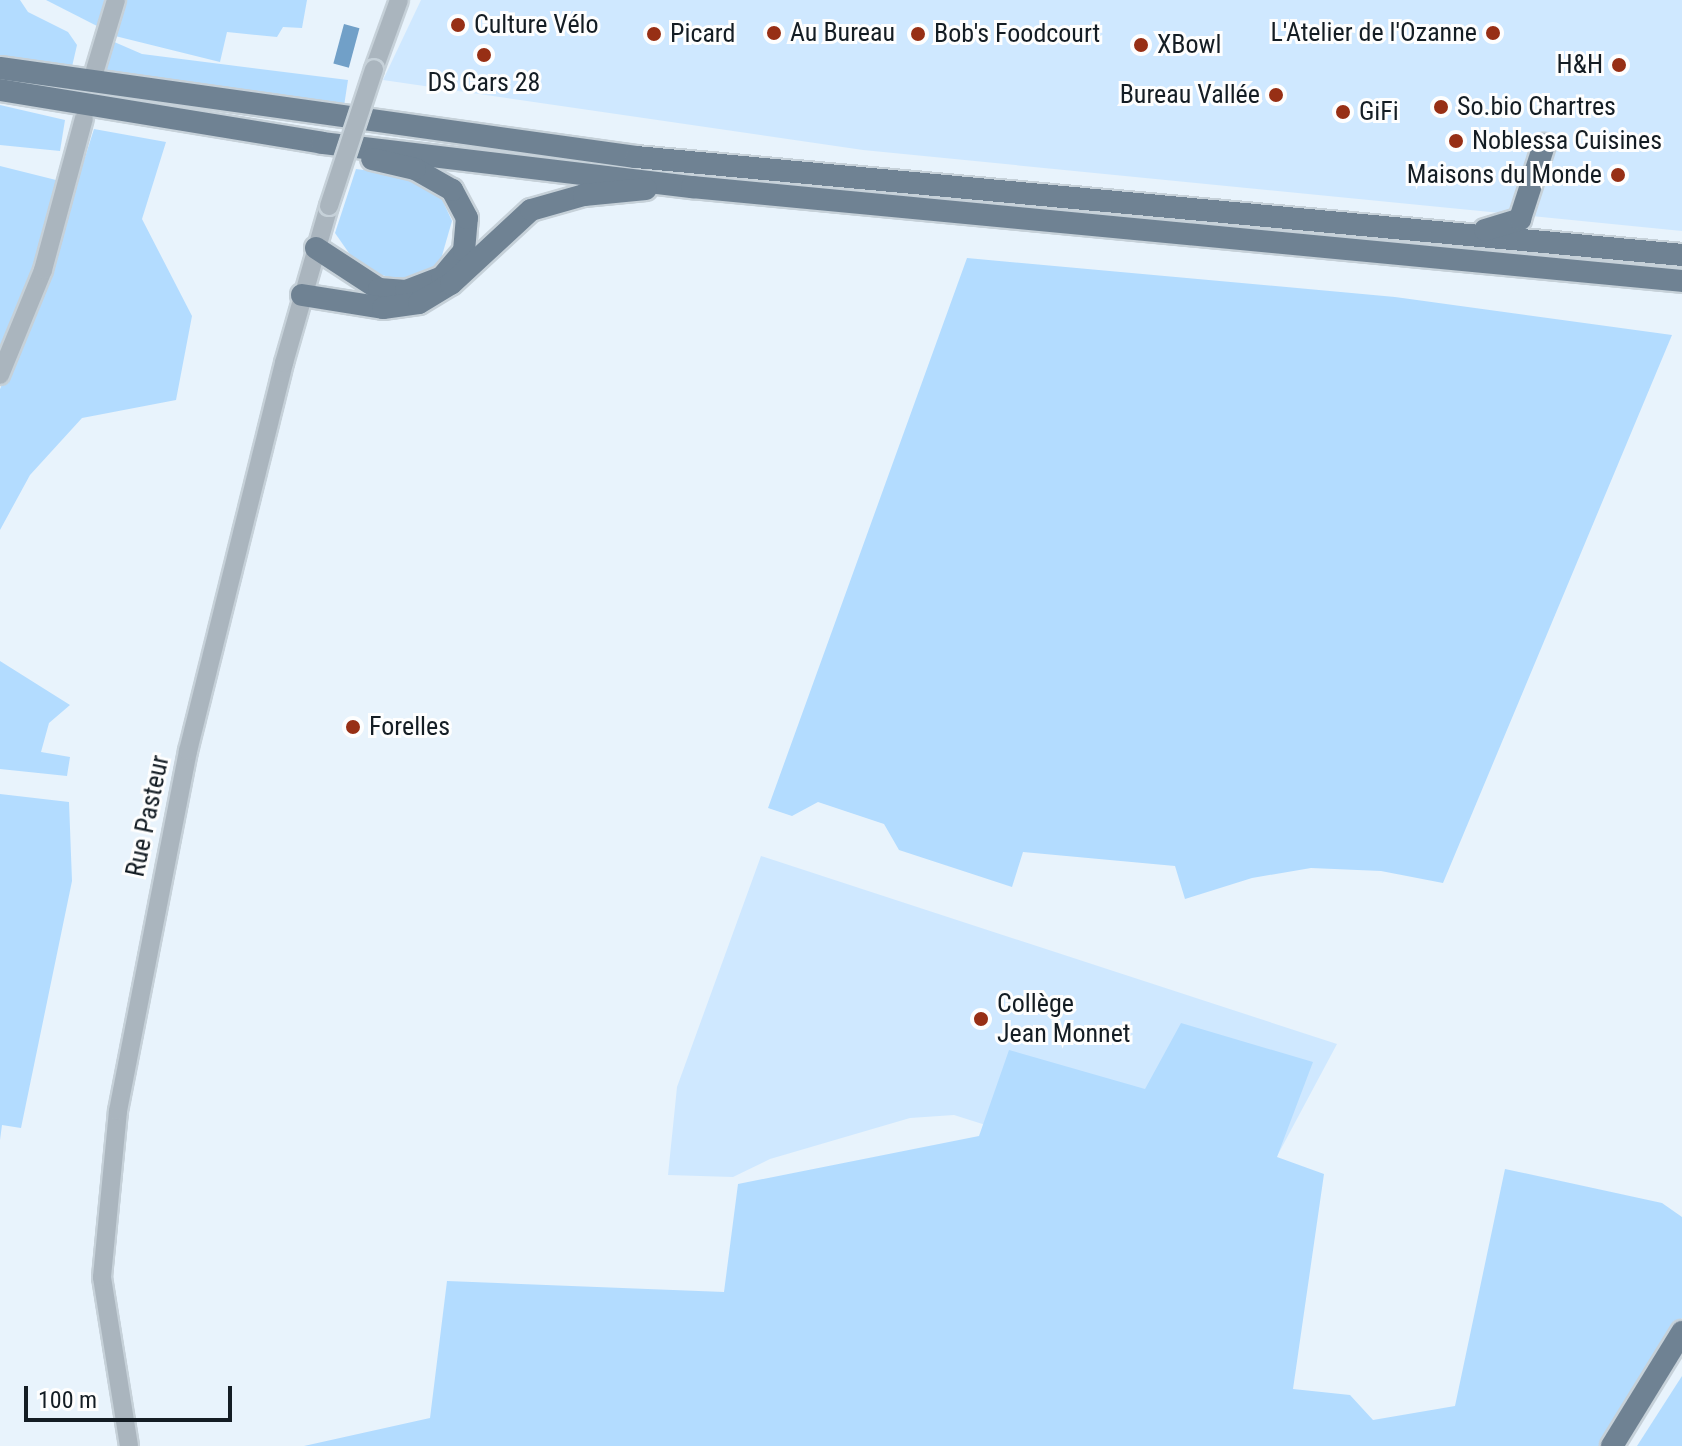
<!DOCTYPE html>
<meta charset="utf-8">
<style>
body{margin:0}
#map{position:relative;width:1682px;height:1446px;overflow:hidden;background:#e8f3fc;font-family:"Roboto Condensed",sans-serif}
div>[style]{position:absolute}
.built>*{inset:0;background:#cfe8ff}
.green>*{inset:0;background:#b3dcff}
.water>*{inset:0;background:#71a0c8;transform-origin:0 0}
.roads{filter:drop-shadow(2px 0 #c6d1d9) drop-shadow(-2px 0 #c6d1d9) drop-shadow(0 2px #c6d1d9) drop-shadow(0 -2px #c6d1d9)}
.minor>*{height:18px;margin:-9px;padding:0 9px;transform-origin:9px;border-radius:9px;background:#aab5be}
.major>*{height:22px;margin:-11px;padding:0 11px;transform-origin:11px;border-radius:11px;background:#6f8293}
.bridges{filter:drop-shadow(2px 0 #c6d1d9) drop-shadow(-2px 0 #c6d1d9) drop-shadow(0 2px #c6d1d9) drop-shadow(0 -2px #c6d1d9)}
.minor-bridge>*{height:18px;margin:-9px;padding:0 9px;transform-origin:9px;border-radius:9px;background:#aab5be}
.dots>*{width:22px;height:22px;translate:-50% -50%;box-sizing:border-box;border:4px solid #fefefe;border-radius:50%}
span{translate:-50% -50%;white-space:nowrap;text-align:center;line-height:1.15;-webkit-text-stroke:6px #fefefe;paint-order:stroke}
.poi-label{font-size:26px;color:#141d24}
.left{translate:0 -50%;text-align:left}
.right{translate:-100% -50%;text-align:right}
.street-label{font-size:26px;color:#141d24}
.scale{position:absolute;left:24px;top:1386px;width:208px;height:36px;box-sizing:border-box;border:4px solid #141d24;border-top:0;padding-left:10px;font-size:24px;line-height:28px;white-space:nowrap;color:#141d24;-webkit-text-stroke:6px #fefefe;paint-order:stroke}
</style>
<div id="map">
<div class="built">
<div style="clip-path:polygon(421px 0,1682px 0,1682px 231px,863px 150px,383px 80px)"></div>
<div style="clip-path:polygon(761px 856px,1337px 1044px,1275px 1160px,1036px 1141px,954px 1115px,910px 1118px,770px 1159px,733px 1177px,668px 1175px,677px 1087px)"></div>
</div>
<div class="green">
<div style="clip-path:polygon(0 0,20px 0,28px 12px,68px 32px,77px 45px,71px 71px,0 58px)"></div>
<div style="clip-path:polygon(46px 0,105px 0,97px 26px)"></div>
<div style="clip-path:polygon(119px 0,307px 0,302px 28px,283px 27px,277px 37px,227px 32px,220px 62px,107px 34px)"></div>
<div style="clip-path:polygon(112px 41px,142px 54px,348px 80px,344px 106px,102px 71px)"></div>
<div style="clip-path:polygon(0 105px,65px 120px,60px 151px,0 145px)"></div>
<div style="clip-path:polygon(94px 129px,166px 142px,142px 219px,192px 316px,176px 400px,82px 418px,30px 475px,0 530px,0 389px,39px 302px)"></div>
<div style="clip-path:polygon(0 166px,56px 180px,43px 245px,0 346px)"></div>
<div style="clip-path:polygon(356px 169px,410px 176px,441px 197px,452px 221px,439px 266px,400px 280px,360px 269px,335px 233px)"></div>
<div style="clip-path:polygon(967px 258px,1395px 297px,1672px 335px,1443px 883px,1381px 871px,1311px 868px,1252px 878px,1185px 899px,1175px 866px,1023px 852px,1012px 887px,899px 850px,884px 824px,818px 802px,792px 816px,768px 808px)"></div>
<div style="clip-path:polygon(0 661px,70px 705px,49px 723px,41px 752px,70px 757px,67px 776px,0 769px)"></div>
<div style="clip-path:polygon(0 794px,69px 802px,72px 881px,21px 1128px,2px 1125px,0 1140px)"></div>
<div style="clip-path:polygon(1181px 1023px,1313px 1062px,1277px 1157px,1324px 1174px,1293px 1389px,1350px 1395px,1373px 1420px,1455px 1406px,1505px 1169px,1662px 1203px,1682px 1217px,1682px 1318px,1603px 1446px,304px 1446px,430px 1418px,447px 1281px,724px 1292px,738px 1184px,979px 1136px,1009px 1050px,1145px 1089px)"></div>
<div style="clip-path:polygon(1682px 1376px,1682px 1446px,1637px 1446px)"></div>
</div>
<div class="water">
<div style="left:344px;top:24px;width:16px;height:41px;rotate:15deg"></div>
</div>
<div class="roads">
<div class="minor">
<div style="left:374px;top:69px;width:73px;rotate:-70.1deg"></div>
<div style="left:95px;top:70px;width:73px;rotate:-73.3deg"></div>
<div style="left:0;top:375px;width:113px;rotate:-67.7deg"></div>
<div style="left:43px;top:270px;width:157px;rotate:-74.9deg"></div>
<div style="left:129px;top:1446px;width:171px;rotate:-99.1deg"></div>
<div style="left:102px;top:1277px;width:167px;rotate:-84.5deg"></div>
<div style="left:118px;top:1111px;width:367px;rotate:-79deg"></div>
<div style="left:188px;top:751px;width:400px;rotate:-76.1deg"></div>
<div style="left:284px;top:363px;width:163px;rotate:-74deg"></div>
</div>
<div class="major">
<div style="left:0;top:68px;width:642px;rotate:7.97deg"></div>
<div style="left:636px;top:157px;width:1051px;rotate:5.35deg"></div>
<div style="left:0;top:90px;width:326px;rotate:9.3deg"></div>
<div style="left:322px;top:143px;width:373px;rotate:6.8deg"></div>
<div style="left:692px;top:187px;width:994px;rotate:5.42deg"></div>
<div style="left:1485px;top:230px;width:37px;rotate:-17deg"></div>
<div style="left:1520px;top:219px;width:78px;rotate:-72deg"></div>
<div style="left:316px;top:248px;width:75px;rotate:33.1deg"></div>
<div style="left:379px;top:289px;width:27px;rotate:4deg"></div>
<div style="left:406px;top:291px;width:39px;rotate:-21deg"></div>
<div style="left:442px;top:277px;width:34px;rotate:-50deg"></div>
<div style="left:464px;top:251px;width:33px;rotate:-85deg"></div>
<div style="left:467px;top:218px;width:32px;rotate:-118deg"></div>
<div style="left:452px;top:190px;width:43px;rotate:-150.4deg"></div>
<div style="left:415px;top:169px;width:44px;rotate:-166.9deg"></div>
<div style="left:302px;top:295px;width:82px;rotate:9.1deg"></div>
<div style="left:383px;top:308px;width:36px;rotate:-8deg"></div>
<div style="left:419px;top:303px;width:37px;rotate:-31deg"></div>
<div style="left:451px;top:284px;width:109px;rotate:-42.8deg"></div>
<div style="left:531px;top:210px;width:55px;rotate:-15.8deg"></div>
<div style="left:584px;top:195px;width:62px;rotate:-5.5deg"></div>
<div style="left:1612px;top:1446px;width:134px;rotate:-58.4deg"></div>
</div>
</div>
<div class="bridges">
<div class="minor-bridge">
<div style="left:329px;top:206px;width:144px;rotate:-71.8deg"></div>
</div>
</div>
<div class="dots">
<div style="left:458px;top:25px;background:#972f15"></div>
<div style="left:774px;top:33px;background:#972f15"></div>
<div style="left:1493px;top:33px;background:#972f15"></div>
<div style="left:654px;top:34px;background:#972f15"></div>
<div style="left:918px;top:34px;background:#972f15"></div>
<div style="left:1141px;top:45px;background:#972f15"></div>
<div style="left:484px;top:55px;background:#972f15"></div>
<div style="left:1619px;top:65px;background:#972f15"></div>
<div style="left:1276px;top:95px;background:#972f15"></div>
<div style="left:1441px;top:107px;background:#972f15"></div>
<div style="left:1343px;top:112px;background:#972f15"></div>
<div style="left:1456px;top:141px;background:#972f15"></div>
<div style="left:1618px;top:175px;background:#972f15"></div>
<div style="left:353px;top:727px;background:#972f15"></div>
<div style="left:981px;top:1019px;background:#972f15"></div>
</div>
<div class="poi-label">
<span class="left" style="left:474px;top:25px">Culture Vélo</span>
<span class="left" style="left:790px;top:33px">Au Bureau</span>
<span class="right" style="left:1477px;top:33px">L'Atelier de l'Ozanne</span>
<span class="left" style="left:670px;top:34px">Picard</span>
<span class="left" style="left:934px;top:34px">Bob's Foodcourt</span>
<span class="left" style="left:1157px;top:45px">XBowl</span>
<span class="right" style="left:1603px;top:65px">H&amp;H</span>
<span style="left:484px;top:83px">DS Cars 28</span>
<span class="right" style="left:1260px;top:95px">Bureau Vallée</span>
<span class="left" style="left:1457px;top:107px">So.bio Chartres</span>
<span class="left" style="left:1359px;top:112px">GiFi</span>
<span class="left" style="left:1472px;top:141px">Noblessa Cuisines</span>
<span class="right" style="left:1602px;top:175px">Maisons du Monde</span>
<span class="left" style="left:369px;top:727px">Forelles</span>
<span class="left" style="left:997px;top:1019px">Collège<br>Jean Monnet</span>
</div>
<div class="street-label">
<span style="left:148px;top:816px;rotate:-78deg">Rue Pasteur</span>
</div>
<div class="scale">100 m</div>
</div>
